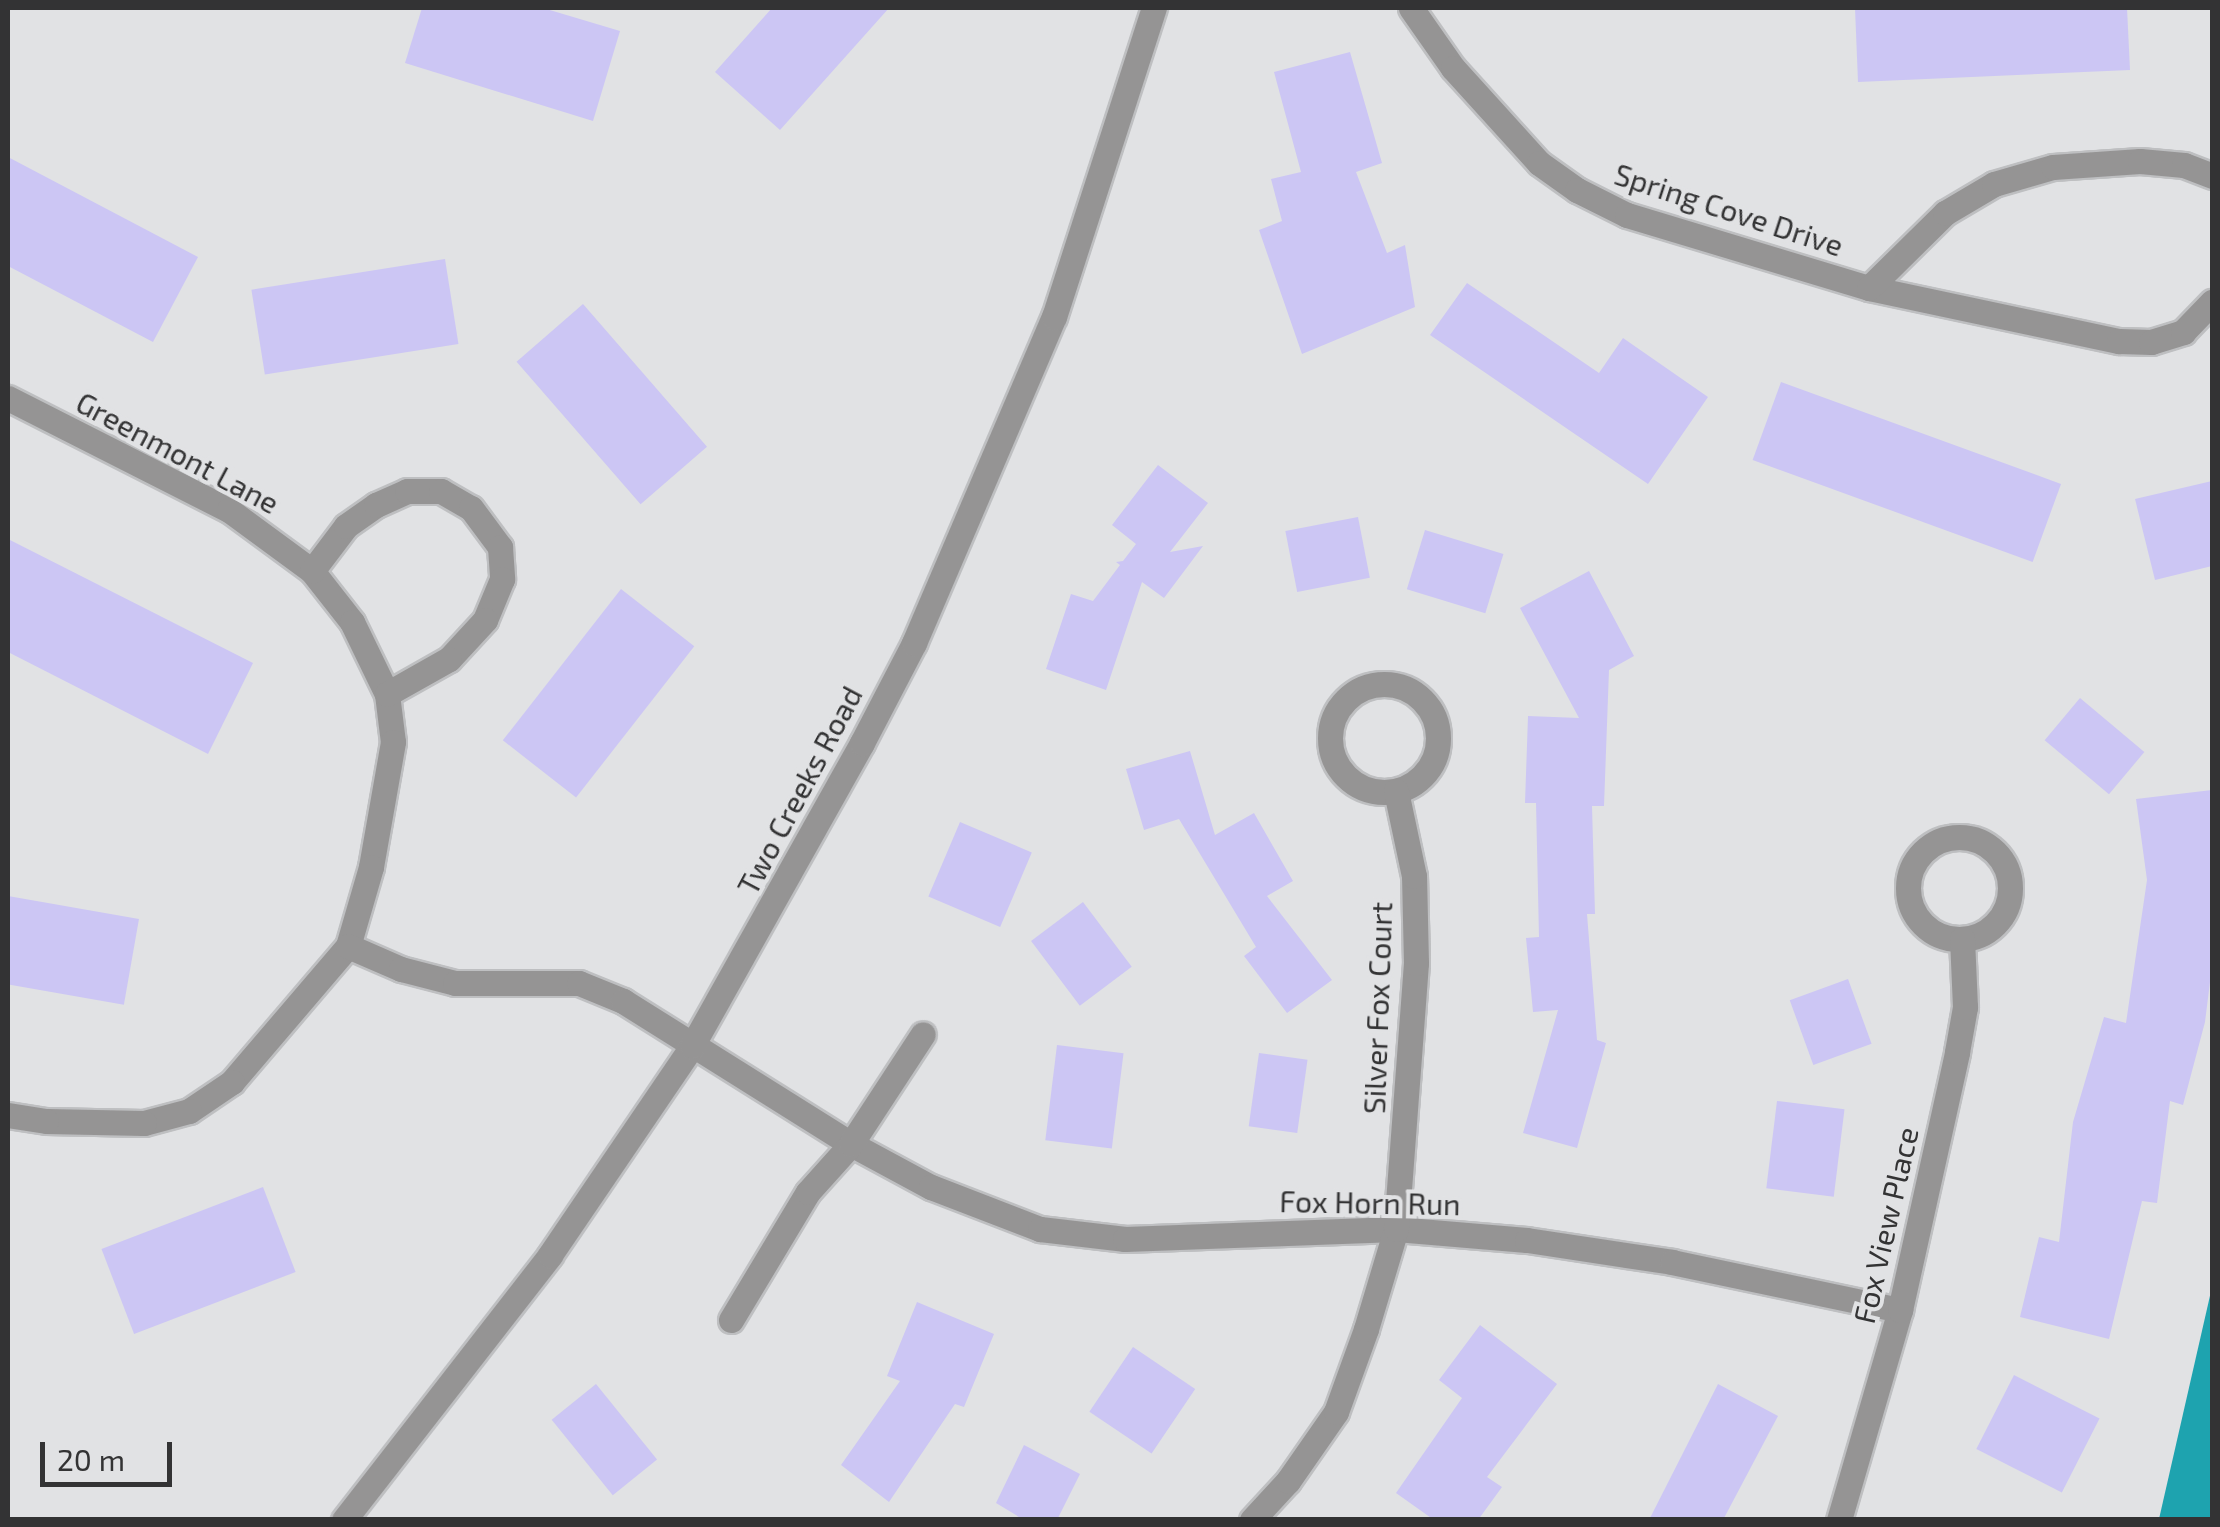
<!DOCTYPE html>
<style>
body{margin:0}
#map{position:relative;width:2220px;height:1527px;overflow:hidden;background:#e1e2e4;font-family:"Exo 2",sans-serif}
div>[style]{position:absolute}
.water>*{inset:0;background:#1ea3af}
.building>*{inset:0;background:#ccc6f4;transform-origin:0 0}
.roads{filter:drop-shadow(2px 0 #bebfc1) drop-shadow(-2px 0 #bebfc1) drop-shadow(0 2px #bebfc1) drop-shadow(0 -2px #bebfc1)}
.minor>*{height:25px;margin:-12.5px;padding:0 12.5px;transform-origin:12.5px;border-radius:12.5px;background:#959494}
.minor>.ring{margin:-12.5px;padding:0;box-sizing:content-box;background:none;border:25px solid #959494;border-radius:50%}
.tertiary>*{height:25px;margin:-12.5px;padding:0 12.5px;transform-origin:12.5px;border-radius:12.5px;background:#959494}
span{translate:-50% -50%;white-space:nowrap;text-align:center;line-height:1.15;-webkit-text-stroke:8px #e1e2e4;paint-order:stroke}
.street-label{font-size:30px;color:#333334}
.frame{position:absolute;inset:0;border:10px solid #333334;pointer-events:none}
.scale{position:absolute;left:40px;top:1442px;width:132px;height:45px;box-sizing:border-box;border:5px solid #333334;border-top:0;padding-left:12px;font-size:30px;line-height:35px;white-space:nowrap;color:#333334;-webkit-text-stroke:8px #e1e2e4;paint-order:stroke}
</style>
<div id="map">
<div class="water">
<div style="clip-path:polygon(2212px 1287px,2212px 1519px,2159px 1519px)"></div>
</div>
<div class="building">
<div style="clip-path:polygon(422px 8px,543px 8px,620px 31px,593px 121px,405px 63px)"></div>
<div style="clip-path:polygon(772px 8px,889px 8px,780px 130px,715px 72px)"></div>
<div style="clip-path:polygon(1855px 8px,2127px 8px,2130px 70px,1858px 82px)"></div>
<div style="clip-path:polygon(1350px 52px,1382px 163px,1356px 172px,1387px 253px,1405px 245px,1415px 307px,1302px 354px,1259px 230px,1282px 221px,1271px 179px,1301px 172px,1274px 72px)"></div>
<div style="clip-path:polygon(8px 157px,198px 257px,153px 342px,8px 266px)"></div>
<div style="left:445px;top:259px;width:86px;height:196px;rotate:81deg"></div>
<div style="clip-path:polygon(1467px 283px,1599px 373px,1623px 338px,1708px 397px,1648px 484px,1430px 335px)"></div>
<div style="left:583px;top:304px;width:189px;height:88px;rotate:49deg"></div>
<div style="left:1781px;top:382px;width:298px;height:83px;rotate:20deg"></div>
<div style="clip-path:polygon(1158px 465px,1208px 503px,1170px 552px,1203px 546px,1164px 598px,1142px 582px,1106px 690px,1046px 669px,1071px 594px,1093px 601px,1120px 565px,1116px 562px,1123px 561px,1136px 544px,1112px 525px)"></div>
<div style="clip-path:polygon(2212px 481px,2212px 566px,2155px 580px,2135px 499px)"></div>
<div style="left:1358px;top:517px;width:62px;height:74px;rotate:79deg"></div>
<div style="left:1425px;top:530px;width:82px;height:62px;rotate:17deg"></div>
<div style="clip-path:polygon(8px 539px,253px 663px,208px 754px,8px 652px)"></div>
<div style="clip-path:polygon(1589px 571px,1634px 656px,1609px 670px,1604px 806px,1592px 806px,1595px 914px,1587px 914px,1597px 1040px,1606px 1043px,1577px 1148px,1523px 1133px,1558px 1010px,1533px 1012px,1526px 938px,1539px 937px,1536px 803px,1525px 803px,1528px 716px,1579px 718px,1520px 608px)"></div>
<div style="left:621px;top:589px;width:93px;height:192px;rotate:38deg"></div>
<div style="left:2080px;top:698px;width:84px;height:55px;rotate:40deg"></div>
<div style="clip-path:polygon(1190px 751px,1215px 835px,1254px 813px,1293px 881px,1267px 896px,1332px 980px,1287px 1013px,1244px 956px,1256px 947px,1179px 819px,1144px 830px,1126px 769px)"></div>
<div style="clip-path:polygon(2212px 790px,2212px 966px,2205px 1022px,2183px 1105px,2170px 1101px,2157px 1203px,2142px 1201px,2109px 1339px,2020px 1317px,2039px 1237px,2059px 1242px,2073px 1122px,2104px 1017px,2126px 1023px,2147px 880px,2136px 799px)"></div>
<div style="left:960px;top:822px;width:78px;height:81px;rotate:23deg"></div>
<div style="left:8px;top:896px;width:133px;height:87px;rotate:10deg"></div>
<div style="left:1083px;top:902px;width:81px;height:65px;rotate:53deg"></div>
<div style="left:1848px;top:979px;width:69px;height:62px;rotate:70deg"></div>
<div style="left:1057px;top:1045px;width:67px;height:96px;rotate:7deg"></div>
<div style="left:1259px;top:1053px;width:49px;height:74px;rotate:8deg"></div>
<div style="left:1777px;top:1101px;width:68px;height:88px;rotate:7deg"></div>
<div style="left:263px;top:1187px;width:91px;height:173px;rotate:69deg"></div>
<div style="clip-path:polygon(917px 1302px,994px 1334px,964px 1407px,955px 1404px,889px 1502px,841px 1465px,900px 1381px,887px 1376px)"></div>
<div style="clip-path:polygon(1480px 1325px,1557px 1384px,1487px 1477px,1502px 1487px,1478px 1520px,1434px 1520px,1396px 1493px,1462px 1398px,1439px 1380px)"></div>
<div style="left:1133px;top:1347px;width:75px;height:78px;rotate:34deg"></div>
<div style="left:2014px;top:1375px;width:96px;height:83px;rotate:27deg"></div>
<div style="left:596px;top:1384px;width:97px;height:57px;rotate:51deg"></div>
<div style="clip-path:polygon(1718px 1384px,1778px 1416px,1723px 1520px,1649px 1520px)"></div>
<div style="clip-path:polygon(1024px 1445px,1080px 1474px,1057px 1520px,1024px 1520px,996px 1503px)"></div>
</div>
<div class="roads">
<div class="minor">
<div style="left:1411px;top:8px;width:73px;rotate:55deg"></div>
<div style="left:1453px;top:68px;width:128px;rotate:47.8deg"></div>
<div style="left:1539px;top:163px;width:47px;rotate:35.4deg"></div>
<div style="left:1577px;top:190px;width:56px;rotate:26.6deg"></div>
<div style="left:1627px;top:215px;width:253px;rotate:16.8deg"></div>
<div style="left:1869px;top:288px;width:256px;rotate:12deg"></div>
<div style="left:2119px;top:341px;width:32px;rotate:2deg"></div>
<div style="left:2151px;top:342px;width:34px;rotate:-17deg"></div>
<div style="left:2183px;top:332px;width:42px;rotate:-46deg"></div>
<div style="left:1869px;top:288px;width:107px;rotate:-44.6deg"></div>
<div style="left:1945px;top:213px;width:57px;rotate:-30.6deg"></div>
<div style="left:1994px;top:184px;width:61px;rotate:-16.1deg"></div>
<div style="left:2053px;top:167px;width:87px;rotate:-3.9deg"></div>
<div style="left:2140px;top:161px;width:44px;rotate:5.2deg"></div>
<div style="left:2184px;top:165px;width:30px;rotate:21deg"></div>
<div style="left:8px;top:398px;width:248px;rotate:26.9deg"></div>
<div style="left:229px;top:510px;width:103px;rotate:36.3deg"></div>
<div style="left:312px;top:571px;width:65px;rotate:51.9deg"></div>
<div style="left:352px;top:622px;width:80px;rotate:64.1deg"></div>
<div style="left:387px;top:694px;width:48px;rotate:82.9deg"></div>
<div style="left:393px;top:742px;width:127px;rotate:100deg"></div>
<div style="left:371px;top:867px;width:82px;rotate:106.2deg"></div>
<div style="left:348px;top:946px;width:179px;rotate:130.5deg"></div>
<div style="left:232px;top:1082px;width:52px;rotate:146deg"></div>
<div style="left:189px;top:1111px;width:47px;rotate:165.1deg"></div>
<div style="left:144px;top:1123px;width:98px;rotate:-178.8deg"></div>
<div style="left:46px;top:1121px;width:38px;rotate:-171deg"></div>
<div style="left:312px;top:571px;width:56px;rotate:-52.9deg"></div>
<div style="left:346px;top:526px;width:37px;rotate:-35deg"></div>
<div style="left:376px;top:505px;width:34px;rotate:-24deg"></div>
<div style="left:407px;top:491px;width:34px"></div>
<div style="left:441px;top:491px;width:34px;rotate:30deg"></div>
<div style="left:471px;top:508px;width:49px;rotate:53.4deg"></div>
<div style="left:500px;top:547px;width:32px;rotate:86deg"></div>
<div style="left:502px;top:579px;width:44px;rotate:112.5deg"></div>
<div style="left:485px;top:620px;width:53px;rotate:132.7deg"></div>
<div style="left:449px;top:659px;width:71px;rotate:150.6deg"></div>
<div class="ring" style="left:1330px;top:684px;width:83px;height:83px"></div>
<div class="ring" style="left:1908px;top:837px;width:77px;height:77px"></div>
<div style="left:348px;top:946px;width:58px;rotate:23.5deg"></div>
<div style="left:401px;top:969px;width:56px;rotate:14.5deg"></div>
<div style="left:455px;top:983px;width:124px"></div>
<div style="left:579px;top:983px;width:48px;rotate:22.2deg"></div>
<div style="left:623px;top:1001px;width:269px;rotate:32.1deg"></div>
<div style="left:851px;top:1144px;width:91px;rotate:28.3deg"></div>
<div style="left:931px;top:1187px;width:117px;rotate:21.1deg"></div>
<div style="left:1040px;top:1229px;width:86px;rotate:6.7deg"></div>
<div style="left:1125px;top:1239px;width:271px;rotate:-2.1deg"></div>
<div style="left:1396px;top:1229px;width:131px;rotate:4.8deg"></div>
<div style="left:1527px;top:1240px;width:147px;rotate:8.6deg"></div>
<div style="left:1672px;top:1262px;width:233px;rotate:11.9deg"></div>
<div style="left:731px;top:1320px;width:149px;rotate:-59deg"></div>
<div style="left:808px;top:1192px;width:64px;rotate:-48.1deg"></div>
<div style="left:851px;top:1144px;width:131px;rotate:-56.8deg"></div>
<div style="left:1252px;top:1520px;width:53px;rotate:-47.3deg"></div>
<div style="left:1288px;top:1481px;width:84px;rotate:-55.2deg"></div>
<div style="left:1336px;top:1412px;width:88px;rotate:-70.1deg"></div>
<div style="left:1366px;top:1329px;width:104px;rotate:-73.3deg"></div>
<div style="left:1396px;top:1229px;width:267px;rotate:-85.7deg"></div>
<div style="left:1416px;top:963px;width:87px;rotate:-91.3deg"></div>
<div style="left:1414px;top:876px;width:87px;rotate:-102deg"></div>
<div style="left:1839px;top:1520px;width:219px;rotate:-73.8deg"></div>
<div style="left:1900px;top:1310px;width:264px;rotate:-77.5deg"></div>
<div style="left:1957px;top:1052px;width:46px;rotate:-79.9deg"></div>
<div style="left:1965px;top:1007px;width:68px;rotate:-92.5deg"></div>
</div>
<div class="tertiary">
<div style="left:344px;top:1520px;width:336px;rotate:-52.1deg"></div>
<div style="left:550px;top:1255px;width:253px;rotate:-55.8deg"></div>
<div style="left:692px;top:1046px;width:347px;rotate:-60.7deg"></div>
<div style="left:862px;top:743px;width:113px;rotate:-62.5deg"></div>
<div style="left:914px;top:643px;width:355px;rotate:-66.8deg"></div>
<div style="left:1054px;top:317px;width:325px;rotate:-72.1deg"></div>
</div>
</div>
<div class="street-label">
<span style="left:1729px;top:209px;rotate:18deg">Spring Cove Drive</span>
<span style="left:178px;top:452px;rotate:28deg">Greenmont Lane</span>
<span style="left:799px;top:790px;rotate:-62deg">Two Creeks Road</span>
<span style="left:1377px;top:1008px;rotate:-88deg">Silver Fox Court</span>
<span style="left:1370px;top:1202px;rotate:1deg">Fox Horn Run</span>
<span style="left:1885px;top:1225px;rotate:-77deg">Fox View Place</span>
</div>
<div class="frame"></div>
<div class="scale">20 m</div>
</div>
